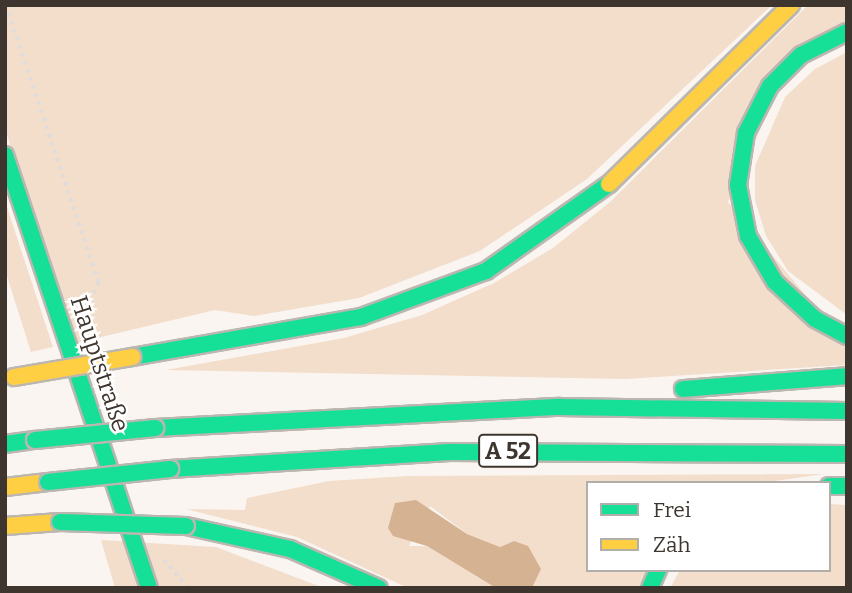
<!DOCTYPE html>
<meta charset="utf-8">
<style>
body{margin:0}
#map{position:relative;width:852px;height:593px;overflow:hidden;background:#faf5f0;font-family:Bitter,serif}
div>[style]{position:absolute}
.green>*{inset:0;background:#f3decc}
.water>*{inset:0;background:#d4b292}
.path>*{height:3.5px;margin-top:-1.75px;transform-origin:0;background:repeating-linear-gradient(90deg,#dfdcdb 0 3.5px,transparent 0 8.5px)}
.roads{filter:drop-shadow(2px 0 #bcb6b0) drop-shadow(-2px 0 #bcb6b0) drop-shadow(0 2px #bcb6b0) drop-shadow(0 -2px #bcb6b0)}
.fast>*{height:16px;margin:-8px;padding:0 8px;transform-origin:8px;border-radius:8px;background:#16e098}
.slow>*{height:16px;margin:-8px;padding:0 8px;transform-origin:8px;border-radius:8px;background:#ffcf43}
.bridges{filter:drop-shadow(2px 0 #bcb6b0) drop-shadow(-2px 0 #bcb6b0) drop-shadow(0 2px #bcb6b0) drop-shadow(0 -2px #bcb6b0)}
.fast-bridge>*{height:16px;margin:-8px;padding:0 8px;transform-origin:8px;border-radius:8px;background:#16e098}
.slow-bridge>*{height:16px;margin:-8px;padding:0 8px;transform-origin:8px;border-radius:8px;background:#ffcf43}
span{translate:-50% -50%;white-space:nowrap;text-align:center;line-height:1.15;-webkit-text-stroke:5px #fff;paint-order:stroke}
.shield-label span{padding:2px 5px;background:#fff;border:2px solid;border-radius:5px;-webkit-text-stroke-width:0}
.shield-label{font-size:23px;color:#3e362e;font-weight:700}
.street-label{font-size:24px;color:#3e362e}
.frame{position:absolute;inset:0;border:7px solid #3e362e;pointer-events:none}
.legend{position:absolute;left:586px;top:481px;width:245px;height:91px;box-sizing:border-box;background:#fff;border:2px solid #b2afab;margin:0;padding:9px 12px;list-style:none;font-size:21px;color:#3e362e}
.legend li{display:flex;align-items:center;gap:14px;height:35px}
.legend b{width:35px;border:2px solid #b2afab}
</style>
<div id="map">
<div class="green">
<div style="clip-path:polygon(5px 5px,772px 5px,587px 179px,480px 251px,359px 298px,254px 316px,215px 310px,76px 343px,5px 129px)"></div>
<div style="clip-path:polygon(808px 5px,847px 5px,847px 24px,796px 48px,728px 202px,847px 345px,847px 365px,625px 379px,166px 370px,344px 338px,422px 315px,494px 283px,553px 248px,610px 202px)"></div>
<div style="clip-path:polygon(847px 52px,847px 315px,788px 271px,766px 236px,755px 200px,755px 166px,785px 97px,815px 69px)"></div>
<div style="clip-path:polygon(5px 201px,53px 347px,31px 352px,5px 270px)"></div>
<div style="clip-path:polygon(824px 474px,760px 483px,588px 483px,588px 570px,647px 570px,638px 588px,532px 588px,541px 569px,514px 541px,500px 547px,467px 534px,430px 506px,409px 546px,427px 546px,496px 588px,408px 588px,297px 537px,186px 509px,245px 510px,247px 498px,329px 481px,407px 476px)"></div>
<div style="clip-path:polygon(829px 504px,847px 505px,847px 588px,670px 588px,680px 570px,829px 570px)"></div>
<div style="clip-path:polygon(101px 540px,216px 547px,324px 588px,115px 588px)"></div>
</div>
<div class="water">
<div style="clip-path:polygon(416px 500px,467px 534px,500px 547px,514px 541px,528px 546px,541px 569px,532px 588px,496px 588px,427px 546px,393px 536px,388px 528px,395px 503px)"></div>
</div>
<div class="path">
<div style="left:6px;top:5px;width:293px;rotate:71.5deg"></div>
<div style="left:99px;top:283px;width:38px;rotate:115deg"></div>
<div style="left:164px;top:560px;width:37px;rotate:49deg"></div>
</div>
<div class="roads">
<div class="fast">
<div style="left:847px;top:32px;width:51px;rotate:153.4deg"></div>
<div style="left:801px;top:55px;width:44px;rotate:135deg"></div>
<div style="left:770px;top:86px;width:53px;rotate:117.1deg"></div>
<div style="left:746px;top:133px;width:53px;rotate:98.7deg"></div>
<div style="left:738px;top:185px;width:52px;rotate:78.9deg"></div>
<div style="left:748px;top:236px;width:53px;rotate:59.6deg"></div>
<div style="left:775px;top:282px;width:54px;rotate:42.8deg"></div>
<div style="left:815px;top:319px;width:36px;rotate:28deg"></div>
<div style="left:5px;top:155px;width:456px;rotate:71.6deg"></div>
<div style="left:132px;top:357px;width:232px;rotate:-9.9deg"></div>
<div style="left:361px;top:317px;width:133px;rotate:-20.2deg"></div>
<div style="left:486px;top:271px;width:151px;rotate:-35.3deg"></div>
<div style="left:683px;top:389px;width:165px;rotate:-4.5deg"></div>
<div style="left:155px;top:428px;width:405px;rotate:-3deg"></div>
<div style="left:559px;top:407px;width:288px;rotate:0.8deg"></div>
<div style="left:5px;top:444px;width:30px;rotate:-8deg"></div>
<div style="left:170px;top:469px;width:280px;rotate:-3.5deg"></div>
<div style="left:449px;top:452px;width:398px;rotate:0.3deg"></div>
<div style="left:829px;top:486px;width:18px"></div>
<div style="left:186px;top:526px;width:107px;rotate:12.5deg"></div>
<div style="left:290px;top:549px;width:97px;rotate:23.7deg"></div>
<div style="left:650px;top:588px;width:20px;rotate:-66deg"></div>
</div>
<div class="slow">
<div style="left:609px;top:184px;width:255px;rotate:-44.5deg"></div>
<div style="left:5px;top:487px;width:43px;rotate:-6.6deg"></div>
<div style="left:5px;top:526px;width:55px;rotate:-4.2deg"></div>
</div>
</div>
<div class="bridges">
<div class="fast-bridge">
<div style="left:35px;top:440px;width:121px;rotate:-5.7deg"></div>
<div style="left:48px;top:482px;width:123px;rotate:-6.1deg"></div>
<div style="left:60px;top:522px;width:126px;rotate:1.8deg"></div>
</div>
<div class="slow-bridge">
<div style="left:14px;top:377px;width:120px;rotate:-9.6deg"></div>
</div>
</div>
<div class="shield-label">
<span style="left:508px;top:451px">A 52</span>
</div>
<div class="street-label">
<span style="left:99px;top:364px;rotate:72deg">Hauptstraße</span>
</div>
<div class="frame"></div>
<ul class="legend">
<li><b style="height:9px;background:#16e098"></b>Frei</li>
<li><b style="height:9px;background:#ffcf43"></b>Zäh</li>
</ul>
</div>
